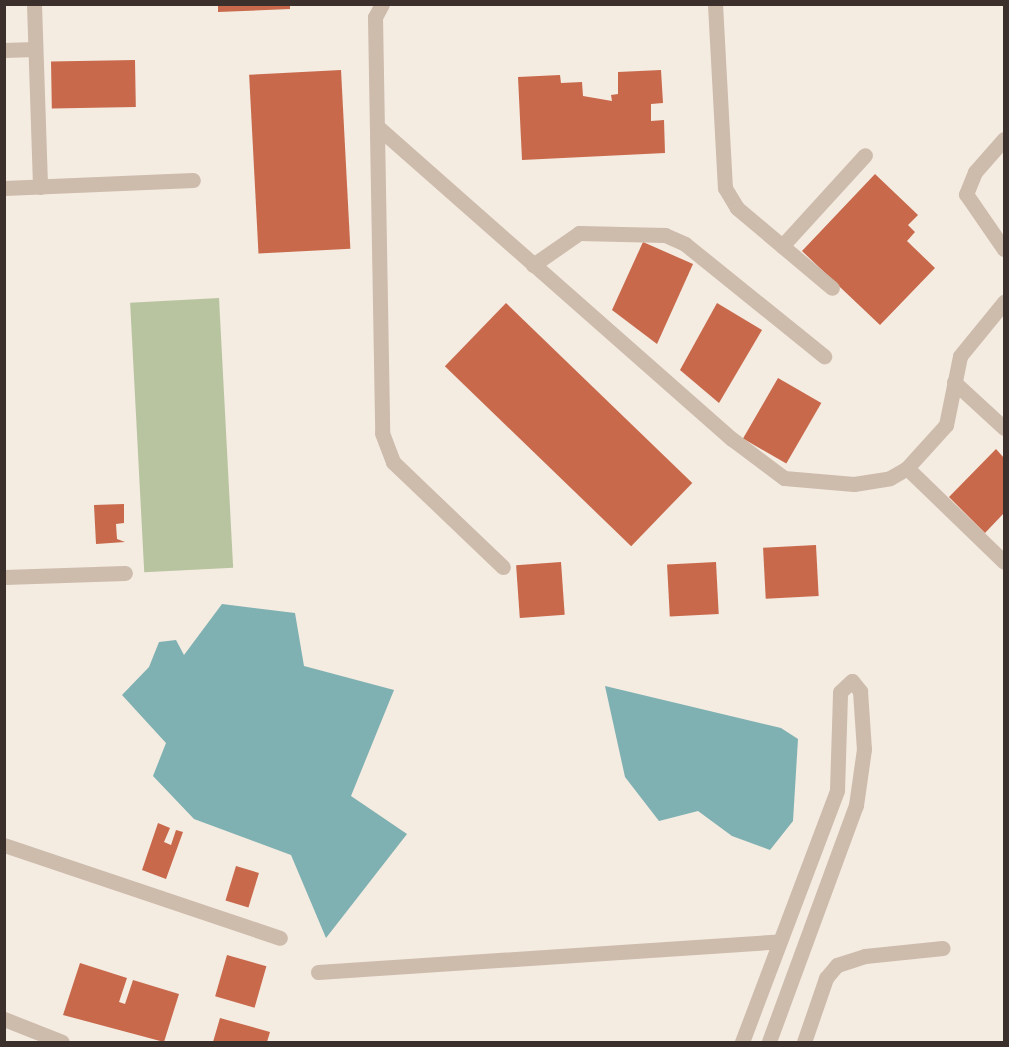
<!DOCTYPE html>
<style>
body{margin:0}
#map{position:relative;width:1009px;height:1047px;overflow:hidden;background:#f4ebe1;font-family:Barlow,sans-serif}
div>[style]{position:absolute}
.green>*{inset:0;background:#b8c4a0;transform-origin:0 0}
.water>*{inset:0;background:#7fb0b2}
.building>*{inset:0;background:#c8694b;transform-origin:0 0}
.minor>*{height:15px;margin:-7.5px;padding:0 7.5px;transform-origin:7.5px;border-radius:7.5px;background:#cdbbac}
span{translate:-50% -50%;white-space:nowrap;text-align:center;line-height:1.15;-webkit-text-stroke:5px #fbf5ee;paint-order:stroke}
.frame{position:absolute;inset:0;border:6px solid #3b302b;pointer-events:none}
</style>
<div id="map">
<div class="green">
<div style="left:219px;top:298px;width:270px;height:89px;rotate:87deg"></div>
</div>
<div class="water">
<div style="clip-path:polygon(222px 604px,295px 613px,304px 666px,394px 690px,351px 796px,407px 834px,326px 938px,291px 855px,194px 819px,153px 776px,166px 743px,122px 695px,149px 667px,159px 642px,176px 640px,184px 655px)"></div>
<div style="clip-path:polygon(605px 686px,781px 728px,798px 739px,793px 821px,770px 850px,732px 836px,698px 811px,659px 821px,625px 777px)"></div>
</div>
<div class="building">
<div style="clip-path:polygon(218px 4px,290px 4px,290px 9px,218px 12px)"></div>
<div style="left:135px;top:60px;width:47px;height:84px;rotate:89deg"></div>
<div style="left:341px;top:70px;width:179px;height:92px;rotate:87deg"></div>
<div style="clip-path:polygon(661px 70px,663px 103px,651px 104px,651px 121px,664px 120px,665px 153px,522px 160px,518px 77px,560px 75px,561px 83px,582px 82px,583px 96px,612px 101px,611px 95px,618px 94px,618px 72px)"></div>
<div style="clip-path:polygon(875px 174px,918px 215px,908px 225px,915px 232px,907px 241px,935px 268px,880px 325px,802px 251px)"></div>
<div style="clip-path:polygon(643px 242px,693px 264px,657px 344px,612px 310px)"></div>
<div style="left:506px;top:303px;width:259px;height:88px;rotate:44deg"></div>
<div style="clip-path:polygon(717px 303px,762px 330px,719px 403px,680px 370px)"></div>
<div style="left:778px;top:378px;width:50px;height:70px;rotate:30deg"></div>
<div style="clip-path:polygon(996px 449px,1004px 458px,1004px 513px,985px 533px,949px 497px)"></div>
<div style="clip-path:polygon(124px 504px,124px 523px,116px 524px,117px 539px,125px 542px,96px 544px,94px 505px)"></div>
<div style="left:816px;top:545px;width:51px;height:53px;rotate:87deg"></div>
<div style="left:561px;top:562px;width:53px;height:45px;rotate:86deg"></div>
<div style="left:716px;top:562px;width:52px;height:49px;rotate:87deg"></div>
<div style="clip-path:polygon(158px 823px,170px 828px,164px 842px,171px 845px,176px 830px,183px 832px,166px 879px,142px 870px)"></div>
<div style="left:236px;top:866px;width:24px;height:36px;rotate:17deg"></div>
<div style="left:227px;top:955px;width:41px;height:43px;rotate:16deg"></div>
<div style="clip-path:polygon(80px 963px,127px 978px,119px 1002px,125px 1004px,133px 980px,179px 994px,164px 1042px,63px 1015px)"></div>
<div style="clip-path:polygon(220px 1018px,270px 1032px,267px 1042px,213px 1042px)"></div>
</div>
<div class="minor">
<div style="left:34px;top:4px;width:183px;rotate:88.1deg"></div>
<div style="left:382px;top:4px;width:15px;rotate:118deg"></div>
<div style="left:375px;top:17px;width:416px;rotate:89deg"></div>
<div style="left:382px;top:433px;width:31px;rotate:69deg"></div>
<div style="left:393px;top:462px;width:152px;rotate:43.7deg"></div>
<div style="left:715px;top:4px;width:184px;rotate:86.9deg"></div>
<div style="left:725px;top:188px;width:23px;rotate:59deg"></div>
<div style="left:737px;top:208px;width:124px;rotate:40.1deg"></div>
<div style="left:4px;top:50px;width:31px;rotate:-2deg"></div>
<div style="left:380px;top:129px;width:469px;rotate:41.4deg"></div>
<div style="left:732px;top:439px;width:65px;rotate:36.9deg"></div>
<div style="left:784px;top:478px;width:70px;rotate:4.9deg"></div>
<div style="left:854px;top:484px;width:36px;rotate:-9deg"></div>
<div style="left:890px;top:478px;width:20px;rotate:-30deg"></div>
<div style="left:907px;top:468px;width:58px;rotate:-47.8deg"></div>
<div style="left:946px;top:425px;width:70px;rotate:-78.5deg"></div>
<div style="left:960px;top:356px;width:70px;rotate:-50.8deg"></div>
<div style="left:1004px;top:139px;width:44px;rotate:131.3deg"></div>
<div style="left:975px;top:172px;width:24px;rotate:112deg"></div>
<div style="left:966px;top:194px;width:67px;rotate:55.4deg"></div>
<div style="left:4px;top:188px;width:189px;rotate:-2.4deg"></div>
<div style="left:782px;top:246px;width:123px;rotate:-47.6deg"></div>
<div style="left:533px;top:265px;width:56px;rotate:-34.8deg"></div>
<div style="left:579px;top:233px;width:86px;rotate:1.3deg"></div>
<div style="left:665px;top:235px;width:22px;rotate:24deg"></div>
<div style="left:685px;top:244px;width:179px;rotate:38.9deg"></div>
<div style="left:954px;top:382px;width:68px;rotate:42.6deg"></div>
<div style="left:907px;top:468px;width:135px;rotate:44.1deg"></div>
<div style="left:4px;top:577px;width:121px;rotate:-1.9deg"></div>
<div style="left:4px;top:845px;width:291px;rotate:18.6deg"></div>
<div style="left:318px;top:972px;width:462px;rotate:-3.8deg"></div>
<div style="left:4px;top:1019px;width:62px;rotate:21.6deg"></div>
<div style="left:742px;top:1042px;width:269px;rotate:-69.3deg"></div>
<div style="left:837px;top:790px;width:98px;rotate:-88.2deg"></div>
<div style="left:840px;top:692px;width:16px;rotate:-43deg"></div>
<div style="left:852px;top:681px;width:13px;rotate:51deg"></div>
<div style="left:860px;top:691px;width:58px;rotate:86.1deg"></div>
<div style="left:864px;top:749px;width:57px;rotate:98.1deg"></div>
<div style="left:856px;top:805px;width:252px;rotate:110.2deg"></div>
<div style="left:804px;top:1042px;width:68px;rotate:-71deg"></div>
<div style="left:826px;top:978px;width:17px;rotate:-50deg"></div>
<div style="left:837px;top:965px;width:29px;rotate:-18deg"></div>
<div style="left:865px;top:956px;width:78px;rotate:-5.9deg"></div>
</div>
<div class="frame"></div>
</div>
